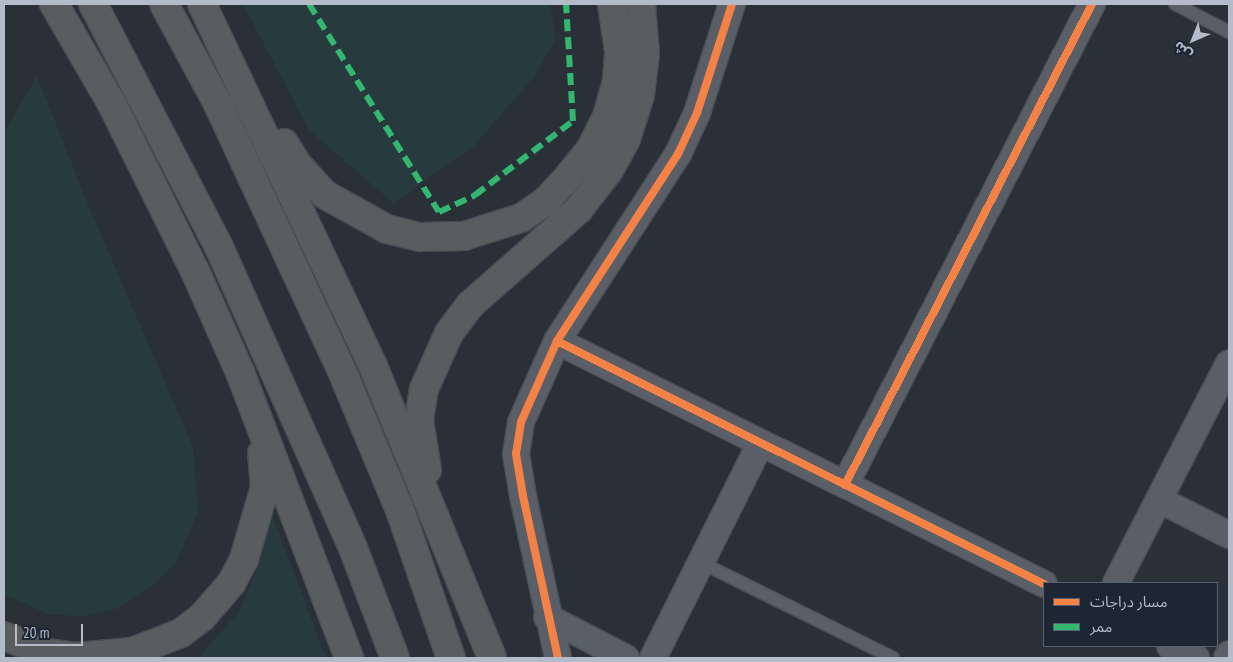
<!DOCTYPE html>
<meta charset="utf-8">
<style>
body{margin:0}
#map{position:relative;width:1233px;height:662px;overflow:hidden;background:#2a3038;font-family:"PT Sans Narrow","Noto Sans Arabic",sans-serif}
div>[style]{position:absolute}
.green>*{inset:0;background:#273a3e}
.roads{filter:drop-shadow(1px 0 #484c53) drop-shadow(-1px 0 #484c53) drop-shadow(0 1px #484c53) drop-shadow(0 -1px #484c53)}
.lane>*{height:12px;margin:-6px;padding:0 6px;transform-origin:6px;border-radius:6px;background:#5a5e66}
.street>*{height:26px;margin:-13px;padding:0 13px;transform-origin:13px;border-radius:13px;background:#5a5e66}
.highway>*{height:28px;margin:-14px;padding:0 14px;transform-origin:14px;border-radius:14px;background:#5a5d60}
.quiet>*{height:6px;margin-top:-3px;transform-origin:0;background:repeating-linear-gradient(90deg,#33b770 0 12px,transparent 0 18px)}
.cycleway>*{height:8px;margin:-4px;padding:0 4px;transform-origin:4px;border-radius:4px;background:#f48246}
span{translate:-50% -50%;white-space:nowrap;text-align:center;line-height:1.15;-webkit-text-stroke:4px #1d2633;paint-order:stroke}
.frame{position:absolute;inset:0;border:5px solid #b4bcc9;pointer-events:none}
.legend{position:absolute;left:1043px;top:582px;width:175px;height:65px;box-sizing:border-box;background:#1d2633;border:1px solid #59626f;margin:0;padding:6px 9px;list-style:none;font-size:15px;color:#b4bcc9}
.legend li{display:flex;align-items:center;gap:10px;height:25px}
.legend b{width:25px;border:1px solid #59626f}
.north{position:absolute;left:1168px;top:15px;width:50px;height:50px;-webkit-text-stroke:4px #1d2633;paint-order:stroke;rotate:224deg;font-size:14px;font-weight:700;line-height:20px;text-align:center;color:#b4bcc9}
.north::after{content:'';display:block;margin:auto;width:18px;height:22px;background:#b4bcc9;clip-path:polygon(50% 0,100% 100%,50% 72%,0 100%)}
.scale{position:absolute;left:15px;top:624px;width:68px;height:22px;box-sizing:border-box;border:2px solid #b4bcc9;border-top:0;padding-left:6px;font-size:15px;line-height:18px;white-space:nowrap;color:#b4bcc9;-webkit-text-stroke:4px #1d2633;paint-order:stroke}
</style>
<div id="map">
<div class="green">
<div style="clip-path:polygon(243px 4px,550px 4px,556px 40px,533px 78px,473px 147px,393px 203px,309px 130px)"></div>
<div style="clip-path:polygon(37px 76px,89px 207px,193px 447px,198px 512px,176px 563px,149px 588px,119px 608px,87px 616px,50px 615px,4px 594px,4px 132px)"></div>
<div style="clip-path:polygon(269px 507px,326px 658px,198px 658px,240px 611px,261px 558px)"></div>
</div>
<div class="roads">
<div class="lane">
<div style="left:1175px;top:4px;width:61px;rotate:27.4deg"></div>
<div style="left:702px;top:563px;width:213px;rotate:26.4deg"></div>
</div>
<div class="street">
<div style="left:557px;top:341px;width:544px;rotate:26.52deg"></div>
<div style="left:845px;top:485px;width:541px;rotate:-62.82deg"></div>
<div style="left:1160px;top:500px;width:77px;rotate:26.9deg"></div>
<div style="left:1116px;top:583px;width:247px;rotate:-62.8deg"></div>
<div style="left:547px;top:617px;width:89px;rotate:27.4deg"></div>
<div style="left:1170px;top:646px;width:29px;rotate:25deg"></div>
<div style="left:558px;top:658px;width:166px;rotate:-102.2deg"></div>
<div style="left:523px;top:496px;width:43px;rotate:-99.5deg"></div>
<div style="left:516px;top:454px;width:32px;rotate:-81deg"></div>
<div style="left:521px;top:422px;width:89px;rotate:-66deg"></div>
<div style="left:557px;top:341px;width:223px;rotate:-57.1deg"></div>
<div style="left:678px;top:154px;width:45px;rotate:-65.1deg"></div>
<div style="left:697px;top:113px;width:114px;rotate:-72.2deg"></div>
<div style="left:653px;top:658px;width:239px;rotate:-63.4deg"></div>
<div style="left:1227px;top:658px;width:4px;rotate:-63deg"></div>
</div>
<div class="highway">
<div style="left:54px;top:4px;width:116px;rotate:59.9deg"></div>
<div style="left:112px;top:104px;width:186px;rotate:63.6deg"></div>
<div style="left:195px;top:271px;width:111px;rotate:66deg"></div>
<div style="left:240px;top:372px;width:306px;rotate:69.1deg"></div>
<div style="left:93px;top:4px;width:274px;rotate:62.6deg"></div>
<div style="left:219px;top:247px;width:329px;rotate:66deg"></div>
<div style="left:353px;top:548px;width:118px;rotate:69.1deg"></div>
<div style="left:164px;top:4px;width:114px;rotate:61.6deg"></div>
<div style="left:218px;top:104px;width:294px;rotate:65.1deg"></div>
<div style="left:342px;top:371px;width:154px;rotate:67.4deg"></div>
<div style="left:401px;top:513px;width:153px;rotate:71deg"></div>
<div style="left:202px;top:4px;width:400px;rotate:64.7deg"></div>
<div style="left:373px;top:366px;width:315px;rotate:67.8deg"></div>
<div style="left:284px;top:143px;width:26px;rotate:58deg"></div>
<div style="left:298px;top:165px;width:39px;rotate:48deg"></div>
<div style="left:324px;top:194px;width:72px;rotate:29.1deg"></div>
<div style="left:387px;top:229px;width:34px;rotate:14deg"></div>
<div style="left:420px;top:237px;width:44px;rotate:-1.3deg"></div>
<div style="left:464px;top:236px;width:60px;rotate:-17.5deg"></div>
<div style="left:521px;top:218px;width:29px;rotate:-34deg"></div>
<div style="left:545px;top:202px;width:26px;rotate:-47deg"></div>
<div style="left:563px;top:183px;width:43px;rotate:-50.7deg"></div>
<div style="left:590px;top:150px;width:38px;rotate:-63deg"></div>
<div style="left:607px;top:116px;width:35px;rotate:-74deg"></div>
<div style="left:617px;top:82px;width:31px;rotate:-86deg"></div>
<div style="left:619px;top:51px;width:48px;rotate:-98.5deg"></div>
<div style="left:427px;top:470px;width:51px;rotate:-99.1deg"></div>
<div style="left:419px;top:420px;width:31px;rotate:-81deg"></div>
<div style="left:424px;top:389px;width:61px;rotate:-65.9deg"></div>
<div style="left:449px;top:333px;width:36px;rotate:-53deg"></div>
<div style="left:471px;top:304px;width:144px;rotate:-41.3deg"></div>
<div style="left:579px;top:209px;width:49px;rotate:-52.4deg"></div>
<div style="left:609px;top:170px;width:35px;rotate:-61deg"></div>
<div style="left:626px;top:139px;width:46px;rotate:-72.3deg"></div>
<div style="left:640px;top:95px;width:41px;rotate:-83deg"></div>
<div style="left:645px;top:54px;width:50px;rotate:-94.6deg"></div>
<div style="left:4px;top:636px;width:47px;rotate:21.1deg"></div>
<div style="left:48px;top:653px;width:28px;rotate:8deg"></div>
<div style="left:76px;top:657px;width:56px;rotate:-5.1deg"></div>
<div style="left:132px;top:652px;width:53px;rotate:-21.2deg"></div>
<div style="left:181px;top:633px;width:26px;rotate:-37deg"></div>
<div style="left:202px;top:617px;width:23px;rotate:-49deg"></div>
<div style="left:217px;top:600px;width:23px;rotate:-50deg"></div>
<div style="left:232px;top:582px;width:26px;rotate:-62deg"></div>
<div style="left:244px;top:559px;width:75px;rotate:-73.7deg"></div>
<div style="left:265px;top:487px;width:34px;rotate:-95deg"></div>
</div>
</div>
<div class="quiet">
<div style="left:309px;top:4px;width:245px;rotate:58deg"></div>
<div style="left:439px;top:212px;width:40px;rotate:-25deg"></div>
<div style="left:475px;top:195px;width:123px;rotate:-37.1deg"></div>
<div style="left:573px;top:121px;width:117px;rotate:-93.4deg"></div>
</div>
<div class="cycleway">
<div style="left:557px;top:341px;width:544px;rotate:26.52deg"></div>
<div style="left:845px;top:485px;width:541px;rotate:-62.82deg"></div>
<div style="left:558px;top:658px;width:166px;rotate:-102.2deg"></div>
<div style="left:523px;top:496px;width:43px;rotate:-99.5deg"></div>
<div style="left:516px;top:454px;width:32px;rotate:-81deg"></div>
<div style="left:521px;top:422px;width:89px;rotate:-66deg"></div>
<div style="left:557px;top:341px;width:223px;rotate:-57.1deg"></div>
<div style="left:678px;top:154px;width:45px;rotate:-65.1deg"></div>
<div style="left:697px;top:113px;width:114px;rotate:-72.2deg"></div>
</div>
<div class="frame"></div>
<ul class="legend">
<li><b style="height:6px;background:#f48246"></b>مسار دراجات</li>
<li><b style="height:6px;background:#33b770"></b>ممر</li>
</ul>
<div class="north">ش</div>
<div class="scale">20 m</div>
</div>
